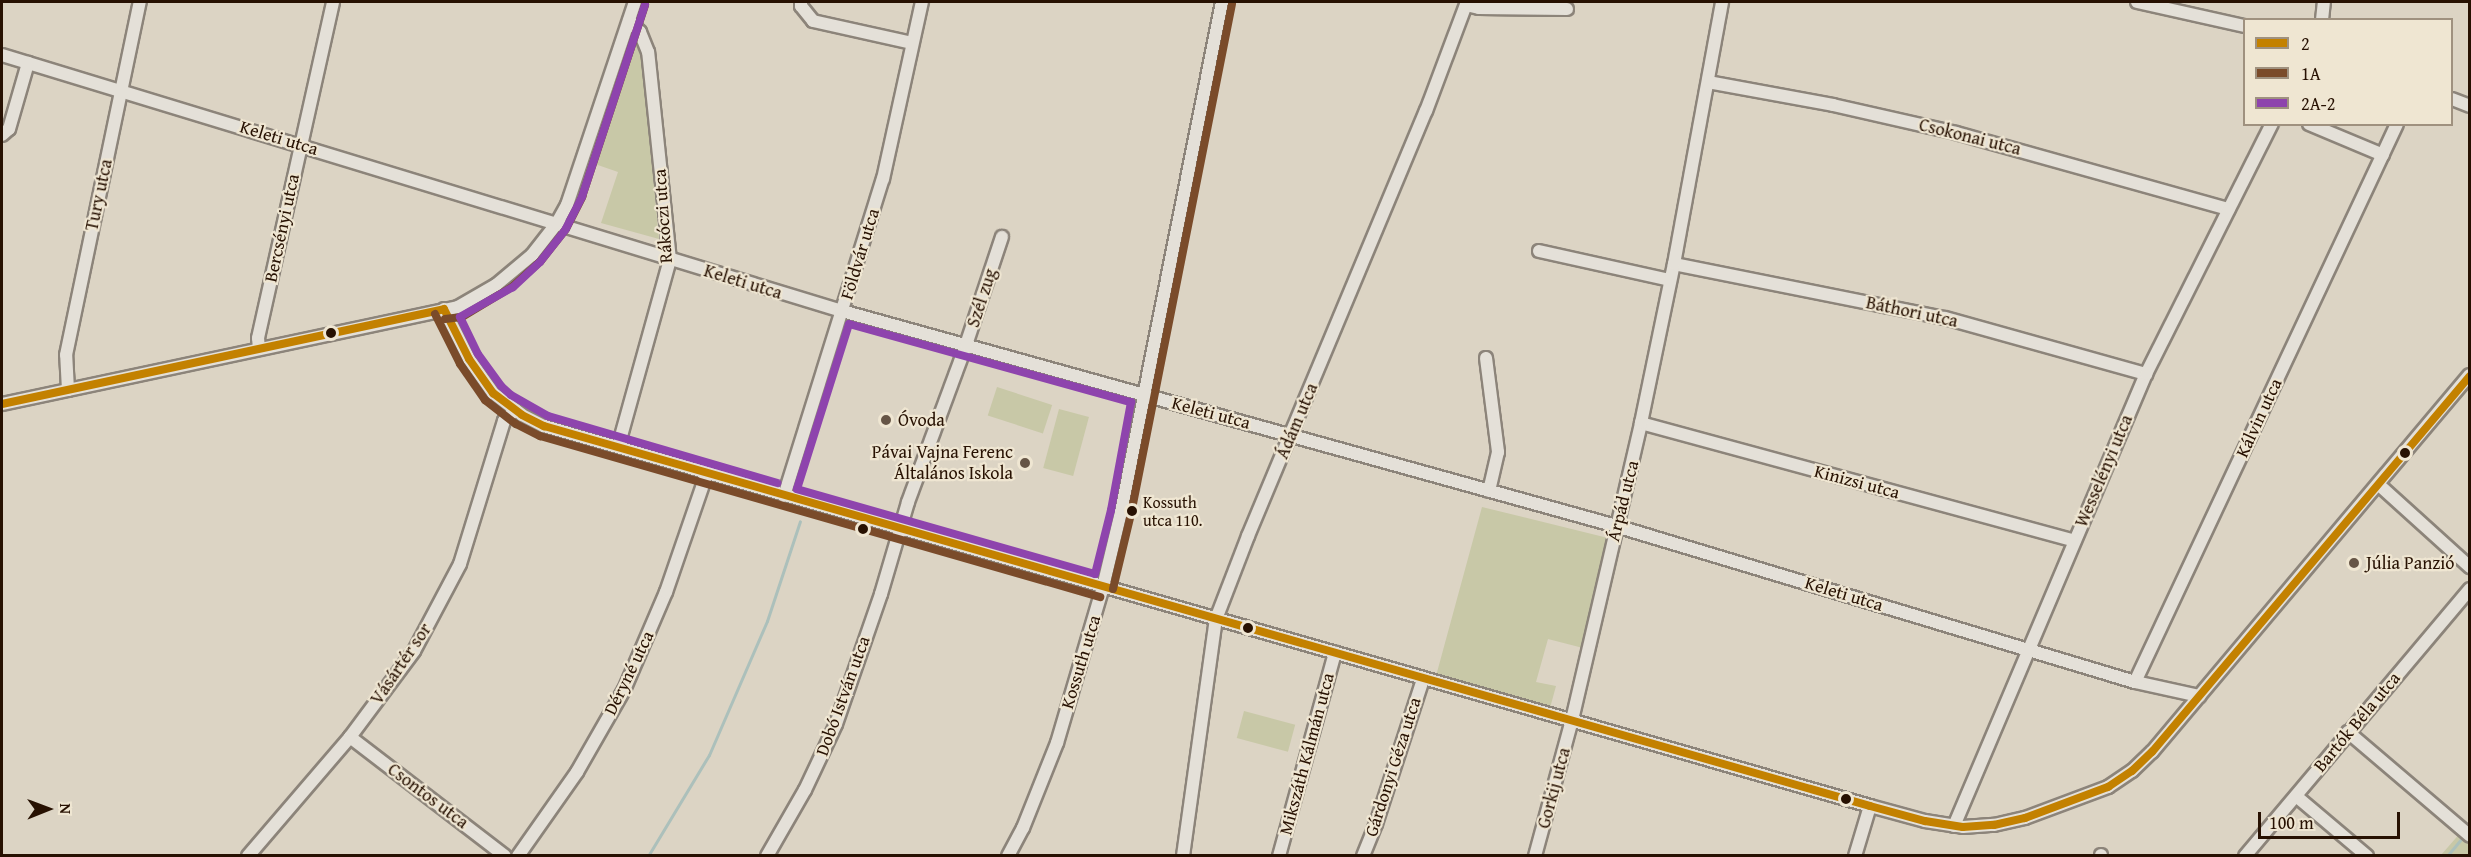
<!DOCTYPE html>
<meta charset="utf-8">
<style>
body{margin:0}
#map{position:relative;width:2471px;height:857px;overflow:hidden;background:#dcd4c4;font-family:"Gentium Book Plus",serif}
div>[style]{position:absolute}
.green>*{inset:0;background:#c8c8a7;transform-origin:0 0}
.stream>*{height:3px;margin:-1.5px;padding:0 1.5px;transform-origin:1.5px;border-radius:1.5px;background:#acc0bb}
.roads{filter:drop-shadow(2px 0 #8c847a) drop-shadow(-2px 0 #8c847a) drop-shadow(0 2px #8c847a) drop-shadow(0 -2px #8c847a)}
.minor>*{height:12px;margin:-6px;padding:0 6px;transform-origin:6px;border-radius:6px;background:#e4e0d8}
.bus-1>*{height:8px;margin:-4px;padding:0 4px;transform-origin:4px;border-radius:4px;background:#c38100}
.bus-2>*{height:8px;margin:-4px;padding:0 4px;transform-origin:4px;border-radius:4px;background:#7a4b2a}
.bus-3>*{height:8px;margin:-4px;padding:0 4px;transform-origin:4px;border-radius:4px;background:#8e44ad}
.dots>*{width:16px;height:16px;translate:-50% -50%;box-sizing:border-box;border:3px solid #efe6d2;border-radius:50%}
span{translate:-50% -50%;white-space:nowrap;text-align:center;line-height:1.15;-webkit-text-stroke:4.5px #efe6d2;paint-order:stroke}
.bus-label{font-size:16px;color:#271102}
.left{translate:0 -50%;text-align:left}
.street-label{font-size:18px;color:#271102}
.poi-label{font-size:18px;color:#271102}
.right{translate:-100% -50%;text-align:right}
.frame{position:absolute;inset:0;border:3px solid #271102;pointer-events:none}
.legend{position:absolute;left:2243px;top:18px;width:210px;height:108px;box-sizing:border-box;background:#efe6d2;border:2px solid #9f917f;margin:0;padding:8px 10px;list-style:none;font-size:18px;color:#271102}
.legend li{display:flex;align-items:center;gap:12px;height:30px}
.legend b{width:30px;border:2px solid #9f917f}
.north{position:absolute;left:18px;top:779px;width:60px;height:60px;-webkit-text-stroke:4px #efe6d2;paint-order:stroke;rotate:89deg;font-size:16px;font-weight:700;line-height:24px;text-align:center;color:#271102}
.north::after{content:'';display:block;margin:auto;width:21px;height:27px;background:#271102;clip-path:polygon(50% 0,100% 100%,50% 72%,0 100%)}
.scale{position:absolute;left:2258px;top:812px;width:142px;height:27px;box-sizing:border-box;border:3px solid #271102;border-top:0;padding-left:8px;font-size:18px;line-height:21px;white-space:nowrap;color:#271102;-webkit-text-stroke:4px #efe6d2;paint-order:stroke}
</style>
<div id="map">
<div class="green">
<div style="clip-path:polygon(631px 31px,642px 60px,659px 239px,601px 223px,618px 172px,592px 163px)"></div>
<div style="left:997px;top:387px;width:58px;height:30px;rotate:18deg"></div>
<div style="left:1059px;top:409px;width:31px;height:61px;rotate:15deg"></div>
<div style="clip-path:polygon(1482px 507px,1608px 538px,1583px 648px,1548px 639px,1536px 682px,1556px 686px,1550px 708px,1436px 676px)"></div>
<div style="left:1244px;top:711px;width:53px;height:28px;rotate:15deg"></div>
<div style="clip-path:polygon(2469px 823px,2469px 855px,2441px 855px)"></div>
</div>
<div class="stream">
<div style="left:648px;top:856px;width:118px;rotate:-58.9deg"></div>
<div style="left:709px;top:755px;width:146px;rotate:-66.6deg"></div>
<div style="left:767px;top:621px;width:105px;rotate:-71.7deg"></div>
<div style="left:2447px;top:856px;width:26px;rotate:-50deg"></div>
</div>
<div class="roads">
<div class="minor">
<div style="left:801px;top:2px;width:4px;rotate:90deg"></div>
<div style="left:801px;top:6px;width:19px;rotate:51deg"></div>
<div style="left:813px;top:21px;width:101px;rotate:12.5deg"></div>
<div style="left:2137px;top:2px;width:110px;rotate:12.6deg"></div>
<div style="left:1466px;top:5px;width:13px;rotate:13deg"></div>
<div style="left:1479px;top:8px;width:88px;rotate:0.7deg"></div>
<div style="left:2322px;top:20px;width:18px;rotate:-84deg"></div>
<div style="left:2px;top:55px;width:878px;rotate:16.95deg"></div>
<div style="left:842px;top:311px;width:803px;rotate:15.52deg"></div>
<div style="left:1616px;top:526px;width:542px;rotate:16.73deg"></div>
<div style="left:2135px;top:682px;width:66px;rotate:12.3deg"></div>
<div style="left:1708px;top:82px;width:127px;rotate:10.4deg"></div>
<div style="left:1833px;top:105px;width:126px;rotate:12.8deg"></div>
<div style="left:1956px;top:133px;width:283px;rotate:15.6deg"></div>
<div style="left:2452px;top:99px;width:19px;rotate:21deg"></div>
<div style="left:2309px;top:124px;width:80px;rotate:22.7deg"></div>
<div style="left:2px;top:135px;width:9px;rotate:-41deg"></div>
<div style="left:9px;top:129px;width:69px;rotate:-73.9deg"></div>
<div style="left:1539px;top:251px;width:134px;rotate:12.5deg"></div>
<div style="left:1674px;top:264px;width:276px;rotate:11.3deg"></div>
<div style="left:1945px;top:318px;width:209px;rotate:15.6deg"></div>
<div style="left:444px;top:309px;width:56px;rotate:63.4deg"></div>
<div style="left:469px;top:359px;width:42px;rotate:54.8deg"></div>
<div style="left:493px;top:393px;width:36px;rotate:37deg"></div>
<div style="left:522px;top:415px;width:25px;rotate:27deg"></div>
<div style="left:544px;top:426px;width:1379px;rotate:15.99deg"></div>
<div style="left:1870px;top:806px;width:57px;rotate:15.3deg"></div>
<div style="left:1925px;top:821px;width:38px;rotate:9deg"></div>
<div style="left:1963px;top:827px;width:31px;rotate:-4deg"></div>
<div style="left:1994px;top:825px;width:32px;rotate:-13deg"></div>
<div style="left:2025px;top:818px;width:89px;rotate:-20.5deg"></div>
<div style="left:2108px;top:787px;width:29px;rotate:-34deg"></div>
<div style="left:2132px;top:771px;width:28px;rotate:-44deg"></div>
<div style="left:2152px;top:752px;width:493px;rotate:-49.9deg"></div>
<div style="left:259px;top:349px;width:11px;rotate:-95deg"></div>
<div style="left:258px;top:338px;width:344px;rotate:-77.4deg"></div>
<div style="left:1486px;top:358px;width:95px;rotate:82.7deg"></div>
<div style="left:1498px;top:452px;width:40px;rotate:103deg"></div>
<div style="left:68px;top:390px;width:35px;rotate:-93deg"></div>
<div style="left:66px;top:355px;width:361px;rotate:-78.2deg"></div>
<div style="left:2px;top:404px;width:466px;rotate:-12deg"></div>
<div style="left:458px;top:307px;width:44px;rotate:-30.1deg"></div>
<div style="left:496px;top:285px;width:47px;rotate:-39.8deg"></div>
<div style="left:532px;top:255px;width:41px;rotate:-52deg"></div>
<div style="left:557px;top:223px;width:21px;rotate:-61deg"></div>
<div style="left:567px;top:205px;width:214px;rotate:-71.5deg"></div>
<div style="left:1641px;top:423px;width:449px;rotate:15.2deg"></div>
<div style="left:618px;top:447px;width:194px;rotate:-74.5deg"></div>
<div style="left:670px;top:260px;width:209px;rotate:-96deg"></div>
<div style="left:648px;top:52px;width:22px;rotate:-112deg"></div>
<div style="left:640px;top:32px;width:16px;rotate:-133deg"></div>
<div style="left:2378px;top:484px;width:124px;rotate:42.1deg"></div>
<div style="left:784px;top:496px;width:332px;rotate:-72.7deg"></div>
<div style="left:883px;top:179px;width:181px;rotate:-77.6deg"></div>
<div style="left:2135px;top:682px;width:616px;rotate:-64.85deg"></div>
<div style="left:2348px;top:732px;width:160px;rotate:40.4deg"></div>
<div style="left:350px;top:737px;width:195px;rotate:37.5deg"></div>
<div style="left:2296px;top:796px;width:93px;rotate:40.2deg"></div>
<div style="left:1954px;top:826px;width:491px;rotate:-67deg"></div>
<div style="left:2146px;top:374px;width:280px;rotate:-63.3deg"></div>
<div style="left:248px;top:856px;width:157px;rotate:-49.4deg"></div>
<div style="left:350px;top:737px;width:107px;rotate:-53.3deg"></div>
<div style="left:414px;top:651px;width:98px;rotate:-62.1deg"></div>
<div style="left:460px;top:564px;width:150px;rotate:-72.9deg"></div>
<div style="left:504px;top:421px;width:16px;rotate:-45deg"></div>
<div style="left:518px;top:856px;width:103px;rotate:-54.9deg"></div>
<div style="left:577px;top:772px;width:95px;rotate:-60.2deg"></div>
<div style="left:624px;top:690px;width:107px;rotate:-66.8deg"></div>
<div style="left:666px;top:592px;width:126px;rotate:-71deg"></div>
<div style="left:767px;top:856px;width:76px;rotate:-60.1deg"></div>
<div style="left:805px;top:790px;width:73px;rotate:-64.8deg"></div>
<div style="left:836px;top:724px;width:138px;rotate:-70.9deg"></div>
<div style="left:881px;top:594px;width:96px;rotate:-73.6deg"></div>
<div style="left:908px;top:502px;width:167px;rotate:-69.7deg"></div>
<div style="left:966px;top:345px;width:114px;rotate:-71.6deg"></div>
<div style="left:1008px;top:856px;width:32px;rotate:-62deg"></div>
<div style="left:1023px;top:828px;width:92px;rotate:-68.2deg"></div>
<div style="left:1057px;top:743px;width:163px;rotate:-73.6deg"></div>
<div style="left:1103px;top:587px;width:77px;rotate:-76.5deg"></div>
<div style="left:1121px;top:512px;width:520px;rotate:-78.8deg"></div>
<div style="left:1183px;top:856px;width:239px;rotate:-82.1deg"></div>
<div style="left:1216px;top:619px;width:89px;rotate:-68.9deg"></div>
<div style="left:1248px;top:536px;width:461px;rotate:-67.3deg"></div>
<div style="left:1426px;top:111px;width:116px;rotate:-69.4deg"></div>
<div style="left:1279px;top:856px;width:211px;rotate:-74.6deg"></div>
<div style="left:1363px;top:856px;width:35px;rotate:-68deg"></div>
<div style="left:1376px;top:824px;width:152px;rotate:-72deg"></div>
<div style="left:1535px;top:856px;width:141px;rotate:-74.8deg"></div>
<div style="left:1572px;top:720px;width:305px;rotate:-76.9deg"></div>
<div style="left:1641px;top:423px;width:162px;rotate:-78.3deg"></div>
<div style="left:1674px;top:264px;width:266px;rotate:-79.6deg"></div>
<div style="left:1855px;top:856px;width:52px;rotate:-73.3deg"></div>
<div style="left:2101px;top:856px;width:1px;rotate:-90deg"></div>
<div style="left:2245px;top:856px;width:349px;rotate:-49.9deg"></div>
</div>
</div>
<div class="bus-1">
<div style="left:444px;top:309px;width:56px;rotate:63.4deg"></div>
<div style="left:469px;top:359px;width:42px;rotate:54.8deg"></div>
<div style="left:493px;top:393px;width:36px;rotate:37deg"></div>
<div style="left:522px;top:415px;width:25px;rotate:27deg"></div>
<div style="left:544px;top:426px;width:1379px;rotate:15.99deg"></div>
<div style="left:1870px;top:806px;width:57px;rotate:15.3deg"></div>
<div style="left:1925px;top:821px;width:38px;rotate:9deg"></div>
<div style="left:1963px;top:827px;width:31px;rotate:-4deg"></div>
<div style="left:1994px;top:825px;width:32px;rotate:-13deg"></div>
<div style="left:2025px;top:818px;width:89px;rotate:-20.5deg"></div>
<div style="left:2108px;top:787px;width:29px;rotate:-34deg"></div>
<div style="left:2132px;top:771px;width:28px;rotate:-44deg"></div>
<div style="left:2152px;top:752px;width:492px;rotate:-49.8deg"></div>
<div style="left:2px;top:404px;width:452px;rotate:-12.1deg"></div>
</div>
<div class="bus-2">
<div style="left:435px;top:314px;width:56px;rotate:63.4deg"></div>
<div style="left:460px;top:364px;width:44px;rotate:55.2deg"></div>
<div style="left:485px;top:400px;width:39px;rotate:38deg"></div>
<div style="left:516px;top:424px;width:27px;rotate:27deg"></div>
<div style="left:540px;top:436px;width:583px;rotate:16.04deg"></div>
<div style="left:445px;top:319px;width:17px;rotate:-7deg"></div>
<div style="left:462px;top:317px;width:58px;rotate:-31deg"></div>
<div style="left:512px;top:287px;width:38px;rotate:-42deg"></div>
<div style="left:540px;top:262px;width:42px;rotate:-51.8deg"></div>
<div style="left:566px;top:229px;width:36px;rotate:-63deg"></div>
<div style="left:582px;top:197px;width:202px;rotate:-71.8deg"></div>
<div style="left:1113px;top:589px;width:77px;rotate:-76.5deg"></div>
<div style="left:1131px;top:514px;width:520px;rotate:-78.8deg"></div>
</div>
<div class="bus-3">
<div style="left:645px;top:5px;width:202px;rotate:108.2deg"></div>
<div style="left:582px;top:197px;width:36px;rotate:117deg"></div>
<div style="left:566px;top:229px;width:42px;rotate:128.2deg"></div>
<div style="left:540px;top:262px;width:37px;rotate:137deg"></div>
<div style="left:513px;top:287px;width:61px;rotate:150.5deg"></div>
<div style="left:460px;top:317px;width:41px;rotate:64.1deg"></div>
<div style="left:478px;top:354px;width:39px;rotate:54deg"></div>
<div style="left:501px;top:386px;width:13px;rotate:42deg"></div>
<div style="left:511px;top:395px;width:43px;rotate:29.6deg"></div>
<div style="left:548px;top:416px;width:239px;rotate:16.3deg"></div>
<div style="left:849px;top:324px;width:293px;rotate:15.5deg"></div>
<div style="left:1131px;top:402px;width:110px;rotate:100.5deg"></div>
<div style="left:1111px;top:510px;width:66px;rotate:104deg"></div>
<div style="left:1095px;top:574px;width:310px;rotate:-164.1deg"></div>
<div style="left:797px;top:489px;width:173px;rotate:-72.5deg"></div>
</div>
<div class="dots">
<div style="left:331px;top:333px;background:#271102"></div>
<div style="left:886px;top:420px;background:#665546"></div>
<div style="left:2405px;top:453px;background:#271102"></div>
<div style="left:1025px;top:463px;background:#665546"></div>
<div style="left:1132px;top:511px;background:#271102"></div>
<div style="left:863px;top:529px;background:#271102"></div>
<div style="left:2354px;top:563px;background:#665546"></div>
<div style="left:1248px;top:628px;background:#271102"></div>
<div style="left:1846px;top:799px;background:#271102"></div>
</div>
<div class="bus-label">
<span class="left" style="left:1143px;top:511px">Kossuth<br>utca 110.</span>
</div>
<div class="street-label">
<span style="left:1970px;top:137px;rotate:14deg">Csokonai utca</span>
<span style="left:279px;top:138px;rotate:17deg">Keleti utca</span>
<span style="left:99px;top:195px;rotate:-78deg">Tury utca</span>
<span style="left:663px;top:216px;rotate:-94deg">Rákóczi utca</span>
<span style="left:282px;top:228px;rotate:-78deg">Bercsényi utca</span>
<span style="left:860px;top:254px;rotate:-73deg">Földvár utca</span>
<span style="left:743px;top:282px;rotate:17deg">Keleti utca</span>
<span style="left:982px;top:298px;rotate:-72deg">Szél zug</span>
<span style="left:1912px;top:312px;rotate:12deg">Báthori utca</span>
<span style="left:1211px;top:413px;rotate:15deg">Keleti utca</span>
<span style="left:2259px;top:418px;rotate:-65deg">Kálvin utca</span>
<span style="left:1297px;top:421px;rotate:-67deg">Ádám utca</span>
<span style="left:2104px;top:471px;rotate:-67deg">Wesselényi utca</span>
<span style="left:1857px;top:482px;rotate:15deg">Kinizsi utca</span>
<span style="left:1623px;top:501px;rotate:-76deg">Árpád utca</span>
<span style="left:1844px;top:594px;rotate:17deg">Keleti utca</span>
<span style="left:1081px;top:662px;rotate:-73deg">Kossuth utca</span>
<span style="left:401px;top:664px;rotate:-56deg">Vásártér sor</span>
<span style="left:629px;top:673px;rotate:-64deg">Déryné utca</span>
<span style="left:843px;top:696px;rotate:-70deg">Dobó István utca</span>
<span style="left:2357px;top:722px;rotate:-50deg">Bartók Béla utca</span>
<span style="left:1307px;top:754px;rotate:-75deg">Mikszáth Kálmán utca</span>
<span style="left:1393px;top:767px;rotate:-72deg">Gárdonyi Géza utca</span>
<span style="left:1554px;top:788px;rotate:-75deg">Gorkij utca</span>
<span style="left:428px;top:796px;rotate:37deg">Csontos utca</span>
</div>
<div class="poi-label">
<span class="left" style="left:898px;top:420px">Óvoda</span>
<span class="right" style="left:1013px;top:463px">Pávai Vajna Ferenc<br>Általános Iskola</span>
<span class="left" style="left:2366px;top:563px">Júlia Panzió</span>
</div>
<div class="frame"></div>
<ul class="legend">
<li><b style="height:8px;background:#c38100"></b>2</li>
<li><b style="height:8px;background:#7a4b2a"></b>1A</li>
<li><b style="height:8px;background:#8e44ad"></b>2A-2</li>
</ul>
<div class="north">N</div>
<div class="scale">100 m</div>
</div>
